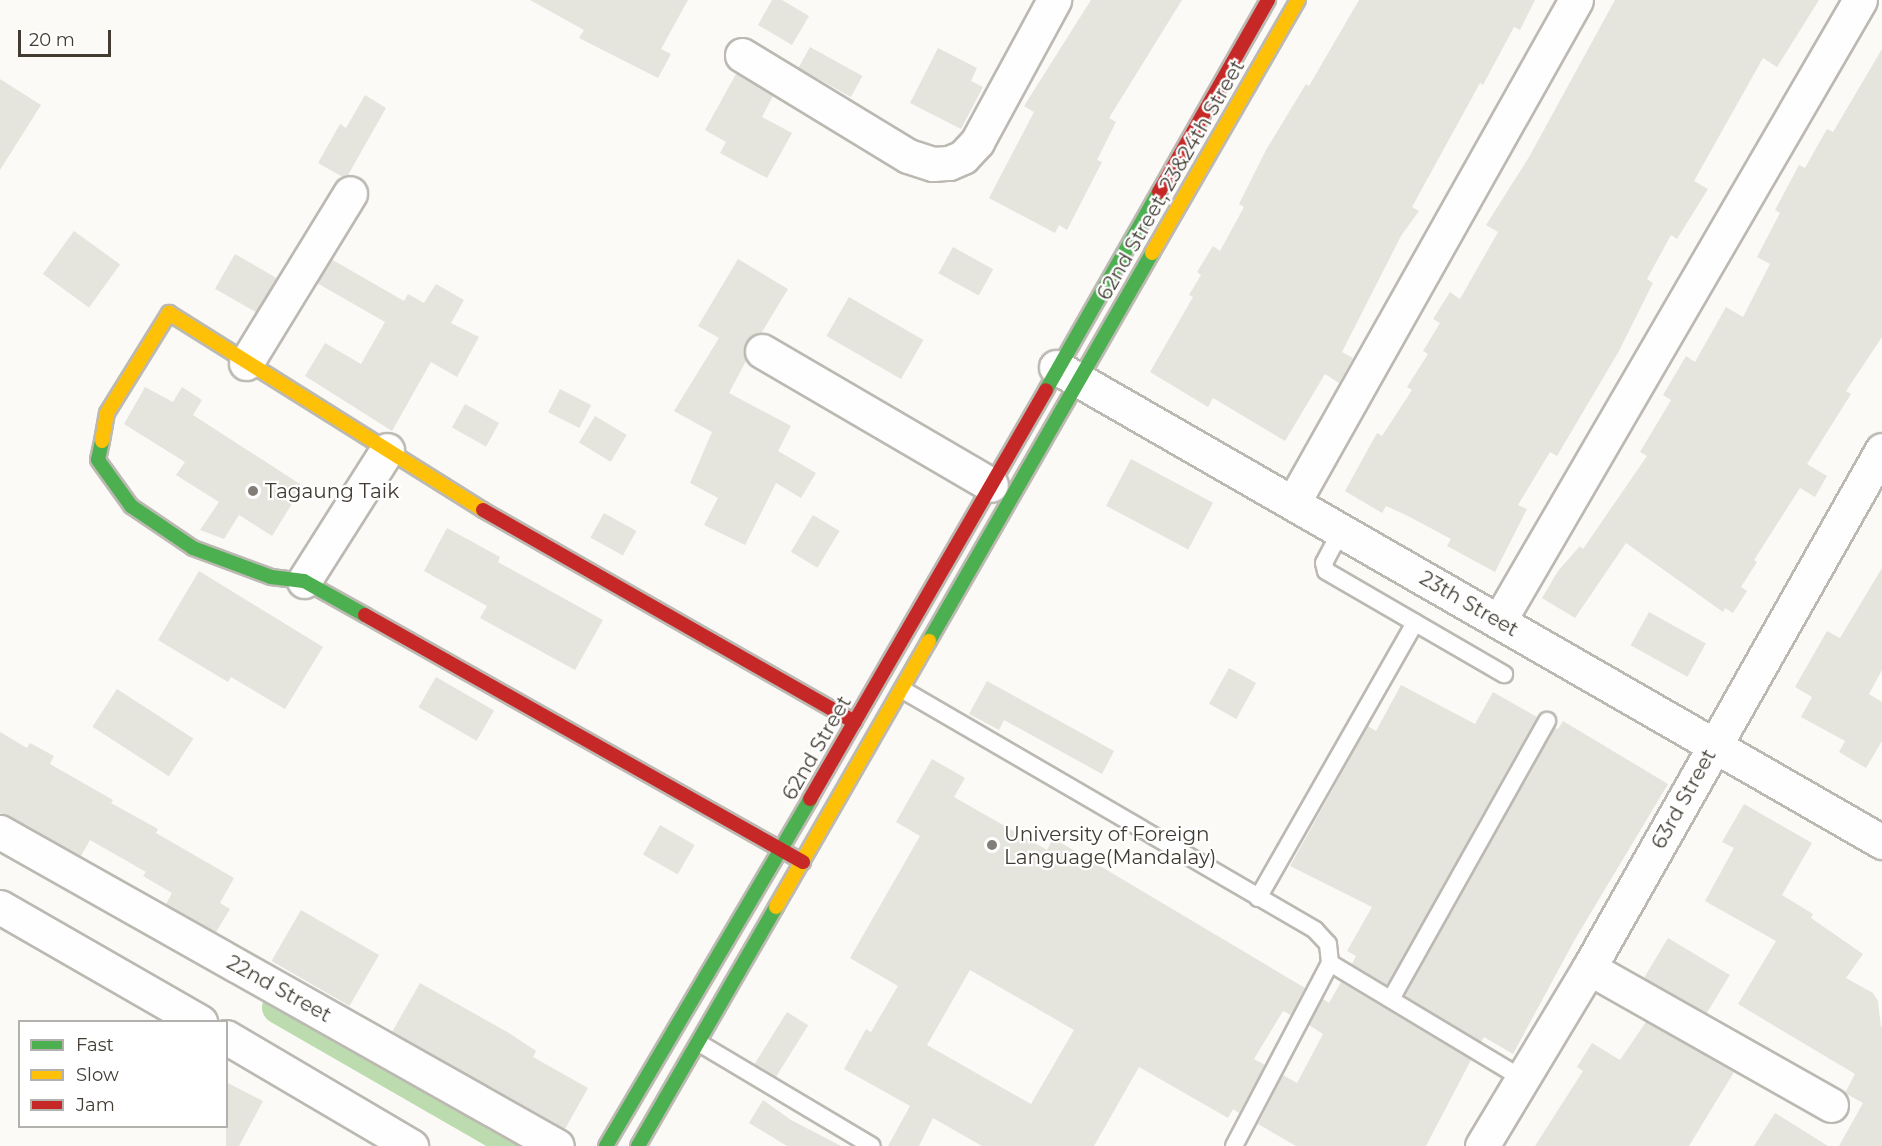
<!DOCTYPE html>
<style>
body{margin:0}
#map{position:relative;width:1882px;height:1146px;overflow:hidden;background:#fcfaf7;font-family:Montserrat,sans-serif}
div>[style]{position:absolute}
.canal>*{height:33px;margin:-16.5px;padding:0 16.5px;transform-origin:16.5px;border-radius:16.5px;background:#bcdcaf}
.building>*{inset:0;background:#e5e4dd;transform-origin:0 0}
.roads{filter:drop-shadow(2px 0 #bcb9b3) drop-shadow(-2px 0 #bcb9b3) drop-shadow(0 2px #bcb9b3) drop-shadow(0 -2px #bcb9b3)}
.lane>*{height:16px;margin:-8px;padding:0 8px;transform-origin:8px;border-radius:8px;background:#fffefe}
.street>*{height:33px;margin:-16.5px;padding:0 16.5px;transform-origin:16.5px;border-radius:16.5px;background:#fffefe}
.fast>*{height:14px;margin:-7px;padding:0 7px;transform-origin:7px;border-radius:7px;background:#4caf50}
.slow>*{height:14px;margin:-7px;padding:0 7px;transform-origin:7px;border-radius:7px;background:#ffc107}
.jam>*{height:14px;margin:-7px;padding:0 7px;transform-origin:7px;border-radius:7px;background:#c62828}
.dots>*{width:16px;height:16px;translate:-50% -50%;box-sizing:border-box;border:3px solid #fff;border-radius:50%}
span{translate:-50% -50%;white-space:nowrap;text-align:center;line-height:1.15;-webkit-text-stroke:4.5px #fff;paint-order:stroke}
.street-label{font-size:20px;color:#413b32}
.poi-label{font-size:20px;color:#413b32}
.left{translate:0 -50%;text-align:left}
.legend{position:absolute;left:18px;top:1020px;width:210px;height:108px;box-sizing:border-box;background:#fff;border:2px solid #b3b1ad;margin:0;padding:8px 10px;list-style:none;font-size:18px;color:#413b32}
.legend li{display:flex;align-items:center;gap:12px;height:30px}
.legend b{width:30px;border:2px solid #b3b1ad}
.scale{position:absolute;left:18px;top:30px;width:93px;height:27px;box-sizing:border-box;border:3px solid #413b32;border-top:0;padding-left:8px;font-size:18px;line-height:21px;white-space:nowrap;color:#413b32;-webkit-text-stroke:4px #fff;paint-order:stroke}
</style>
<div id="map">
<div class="canal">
<div style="left:278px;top:1007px;width:279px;rotate:29.9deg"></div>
</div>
<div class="building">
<div style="clip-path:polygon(530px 0,688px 0,661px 49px,671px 54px,658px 78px,579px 38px,584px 30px)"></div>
<div style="clip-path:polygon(772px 0,782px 0,809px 16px,792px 45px,758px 25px)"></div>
<div style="clip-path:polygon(1091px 0,1182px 0,1109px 118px,1116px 122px,1097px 160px,1102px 162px,1067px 230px,1059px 225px,1055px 233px,989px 198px,1034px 112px,1024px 106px)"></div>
<div style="clip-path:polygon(1359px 0,1535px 0,1520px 30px,1514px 27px,1483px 85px,1480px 83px,1412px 207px,1419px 211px,1401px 236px,1342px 352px,1353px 358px,1339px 383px,1325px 374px,1285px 441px,1213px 398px,1208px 407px,1150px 372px,1193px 297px,1189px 295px,1201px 275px,1197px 272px,1213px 246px,1220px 251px,1244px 207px,1239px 204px,1266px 150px,1306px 84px,1309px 86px)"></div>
<div style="clip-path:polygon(1615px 0,1819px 0,1777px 67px,1763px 58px,1694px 181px,1708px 189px,1677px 239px,1671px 235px,1647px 279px,1653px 283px,1619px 351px,1557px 456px,1550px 452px,1518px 505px,1527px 509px,1495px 572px,1447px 546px,1451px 539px,1408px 516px,1386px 506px,1382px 513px,1345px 491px,1377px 433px,1382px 436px,1412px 390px,1407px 387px,1428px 354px,1423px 351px,1440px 323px,1433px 319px,1450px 292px,1460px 299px,1498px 232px,1486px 225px,1529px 157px)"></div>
<div style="left:810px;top:47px;width:60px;height:24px;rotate:29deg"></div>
<div style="clip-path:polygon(938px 48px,977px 68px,971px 81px,983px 87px,961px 129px,910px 103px)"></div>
<div style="clip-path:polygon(1882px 49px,1882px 337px,1846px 391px,1851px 394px,1807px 464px,1827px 476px,1815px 497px,1800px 488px,1754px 560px,1757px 562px,1741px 587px,1747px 591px,1733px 613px,1725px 608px,1723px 612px,1626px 543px,1575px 618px,1542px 598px,1558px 571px,1580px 546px,1583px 549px,1647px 456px,1640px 452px,1671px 400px,1663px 395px,1686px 356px,1695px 362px,1726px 307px,1743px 317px,1770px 264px,1757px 257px,1780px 213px,1775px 210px,1799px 165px,1805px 168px,1827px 129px,1833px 132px)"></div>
<div style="clip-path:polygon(736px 74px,773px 96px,762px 117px,792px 133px,767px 178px,720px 153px,726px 142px,705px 130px)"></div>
<div style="clip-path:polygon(0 79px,41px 105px,0 170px)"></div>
<div style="clip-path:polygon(365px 95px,386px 108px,348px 175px,341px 176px,318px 163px,340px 124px,346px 128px)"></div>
<div style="left:74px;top:231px;width:57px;height:53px;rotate:36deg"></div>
<div style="left:953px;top:247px;width:46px;height:30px;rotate:29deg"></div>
<div style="left:235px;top:254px;width:48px;height:40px;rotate:30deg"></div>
<div style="clip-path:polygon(331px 259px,404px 301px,408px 294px,424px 303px,436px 284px,464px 300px,451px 323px,479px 337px,457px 377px,431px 362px,392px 431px,305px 376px,325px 343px,361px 364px,385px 322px,317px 283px)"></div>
<div style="clip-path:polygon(738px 259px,788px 289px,762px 332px,746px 342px,746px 361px,729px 393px,791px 426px,778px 451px,816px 473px,801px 498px,776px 483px,745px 545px,704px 525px,718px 498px,690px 483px,712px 432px,674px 411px,719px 338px,698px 326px)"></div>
<div style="left:849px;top:297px;width:86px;height:45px;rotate:30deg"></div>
<div style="clip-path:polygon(145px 387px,173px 402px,182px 387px,202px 400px,193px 415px,303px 486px,272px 536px,239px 515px,224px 539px,200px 530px,219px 502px,176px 475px,185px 462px,124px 424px)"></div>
<div style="left:560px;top:389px;width:35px;height:26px;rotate:27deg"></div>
<div style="left:465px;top:404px;width:39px;height:27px;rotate:29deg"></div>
<div style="left:595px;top:416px;width:37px;height:31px;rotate:31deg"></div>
<div style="left:1131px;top:459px;width:93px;height:53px;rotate:28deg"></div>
<div style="left:604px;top:513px;width:37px;height:28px;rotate:29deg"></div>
<div style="left:813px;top:515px;width:31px;height:43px;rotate:31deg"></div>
<div style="clip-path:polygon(447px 528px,500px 557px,498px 562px,603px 620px,575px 670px,480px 618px,487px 606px,424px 571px)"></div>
<div style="clip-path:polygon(1882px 568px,1882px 670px,1869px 694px,1882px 702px,1882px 741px,1866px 768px,1839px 752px,1845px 741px,1801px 717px,1812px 697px,1795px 687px,1827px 631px,1840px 638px)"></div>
<div style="clip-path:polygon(199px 571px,323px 647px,285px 709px,231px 677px,228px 682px,158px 640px)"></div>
<div style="left:1649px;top:612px;width:65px;height:38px;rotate:29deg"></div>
<div style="left:1229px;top:668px;width:31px;height:41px;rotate:29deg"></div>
<div style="left:436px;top:677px;width:67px;height:35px;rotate:30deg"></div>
<div style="clip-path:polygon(987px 681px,1114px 751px,1102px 774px,1004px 720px,999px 730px,969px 714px)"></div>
<div style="clip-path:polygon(1401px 685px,1475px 724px,1493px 692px,1537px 717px,1387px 985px,1352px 964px,1356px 956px,1347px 951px,1372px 907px,1290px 866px,1368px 726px,1376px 731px)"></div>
<div style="left:117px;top:689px;width:91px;height:45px;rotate:33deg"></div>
<div style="clip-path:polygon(1563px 721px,1668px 784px,1574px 941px,1513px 1054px,1484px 1037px,1481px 1042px,1405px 996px,1555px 728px,1558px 729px)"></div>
<div style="clip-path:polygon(0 732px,27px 748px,30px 743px,54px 756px,50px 764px,113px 800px,111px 803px,158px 829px,156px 833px,234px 878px,220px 903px,230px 909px,216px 932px,166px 904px,172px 893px,143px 876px,146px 872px,90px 840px,81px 856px,0 813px)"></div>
<div style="clip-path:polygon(evenodd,932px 759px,965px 778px,954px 797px,1047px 850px,1053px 838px,1305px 988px,1291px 1015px,1283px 1011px,1254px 1059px,1265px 1065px,1239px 1113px,1233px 1109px,1228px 1118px,1139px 1067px,1094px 1146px,982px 1146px,933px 1118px,919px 1146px,888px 1146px,910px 1106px,844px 1069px,866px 1029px,871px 1032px,898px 986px,850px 958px,920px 836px,896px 822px,932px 759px,970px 970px,1074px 1030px,1031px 1104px,927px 1045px,970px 970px)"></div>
<div style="clip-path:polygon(1744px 804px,1812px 843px,1782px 895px,1813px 914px,1811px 918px,1863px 954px,1846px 978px,1873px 993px,1878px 1001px,1881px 1028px,1882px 1025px,1882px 1146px,1839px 1146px,1863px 1103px,1845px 1093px,1855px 1074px,1738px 1004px,1776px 941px,1705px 901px,1734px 848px,1722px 842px)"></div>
<div style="left:660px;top:825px;width:40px;height:34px;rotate:30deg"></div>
<div style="left:301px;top:910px;width:90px;height:59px;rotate:30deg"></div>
<div style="left:1668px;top:938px;width:72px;height:47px;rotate:31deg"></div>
<div style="clip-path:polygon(1341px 982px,1471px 1060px,1426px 1146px,1296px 1146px,1258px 1124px,1283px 1075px,1297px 1083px,1323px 1034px,1309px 1025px,1323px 999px,1329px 1003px)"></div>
<div style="clip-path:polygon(420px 983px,509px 1033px,536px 1051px,533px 1057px,588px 1088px,565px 1129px,392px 1032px)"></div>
<div style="left:787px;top:1012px;width:25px;height:61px;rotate:32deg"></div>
<div style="clip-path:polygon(1646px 1022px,1734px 1072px,1689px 1146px,1535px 1146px,1583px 1071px,1577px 1067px,1592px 1043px,1620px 1060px)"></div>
<div style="clip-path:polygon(226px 1082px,263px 1101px,239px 1146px,226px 1146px)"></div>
<div style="clip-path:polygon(763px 1100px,791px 1120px,841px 1146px,787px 1146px,749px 1123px)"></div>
<div style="clip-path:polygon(1775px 1113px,1828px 1146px,1754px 1146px)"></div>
</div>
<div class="roads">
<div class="lane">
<div style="left:1341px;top:531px;width:36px;rotate:118deg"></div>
<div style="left:1324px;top:563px;width:8px;rotate:76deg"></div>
<div style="left:1326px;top:571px;width:206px;rotate:30.1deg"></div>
<div style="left:903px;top:690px;width:477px;rotate:30.2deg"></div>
<div style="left:1315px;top:930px;width:19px;rotate:47deg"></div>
<div style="left:1328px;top:944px;width:19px;rotate:84deg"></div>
<div style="left:1258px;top:898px;width:317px;rotate:-60.3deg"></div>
<div style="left:1391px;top:999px;width:319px;rotate:-60.7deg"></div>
<div style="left:699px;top:1043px;width:201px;rotate:30.8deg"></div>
<div style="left:1234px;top:1146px;width:207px;rotate:-62.3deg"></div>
<div style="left:1330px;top:963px;width:225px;rotate:31deg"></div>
</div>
<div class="street">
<div style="left:742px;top:55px;width:194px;rotate:31.3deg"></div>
<div style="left:908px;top:156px;width:26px;rotate:18deg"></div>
<div style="left:933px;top:164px;width:16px;rotate:-4deg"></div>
<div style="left:949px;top:163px;width:15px;rotate:-23deg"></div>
<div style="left:963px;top:157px;width:21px;rotate:-47deg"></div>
<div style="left:977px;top:142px;width:162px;rotate:-61.5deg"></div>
<div style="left:762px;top:351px;width:265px;rotate:30.3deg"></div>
<div style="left:246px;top:363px;width:199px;rotate:-58.5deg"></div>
<div style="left:1056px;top:367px;width:953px;rotate:29.9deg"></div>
<div style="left:1293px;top:503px;width:577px;rotate:-60.64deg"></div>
<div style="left:304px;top:581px;width:155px;rotate:-57.6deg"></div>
<div style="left:1499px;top:621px;width:718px;rotate:-59.83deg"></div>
<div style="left:0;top:832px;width:639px;rotate:29.41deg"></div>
<div style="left:0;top:907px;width:231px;rotate:29.9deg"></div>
<div style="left:1589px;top:968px;width:278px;rotate:29.5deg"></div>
<div style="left:226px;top:1037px;width:215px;rotate:30.5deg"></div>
<div style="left:1482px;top:1146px;width:208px;rotate:-59deg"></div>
<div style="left:1589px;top:968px;width:595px;rotate:-60.51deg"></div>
</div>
<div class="fast">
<div style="left:1046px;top:390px;width:228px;rotate:-60.3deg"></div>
<div style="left:102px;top:441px;width:19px;rotate:102deg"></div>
<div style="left:98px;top:460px;width:57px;rotate:54.3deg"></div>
<div style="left:131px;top:506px;width:75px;rotate:34.1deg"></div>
<div style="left:193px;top:548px;width:83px;rotate:20.4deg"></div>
<div style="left:271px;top:577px;width:33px;rotate:7deg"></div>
<div style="left:304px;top:581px;width:70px;rotate:29.1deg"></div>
<div style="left:929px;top:641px;width:448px;rotate:-60.1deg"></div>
<div style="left:606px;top:1146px;width:403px;rotate:-59.5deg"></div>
<div style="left:638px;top:1146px;width:276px;rotate:-60deg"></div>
</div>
<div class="slow">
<div style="left:1152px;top:253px;width:292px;rotate:-60deg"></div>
<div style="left:102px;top:441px;width:28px;rotate:-80deg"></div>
<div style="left:107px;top:413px;width:118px;rotate:-58.2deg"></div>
<div style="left:169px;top:313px;width:371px;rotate:32.1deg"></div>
<div style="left:776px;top:907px;width:307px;rotate:-60.1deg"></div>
</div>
<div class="jam">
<div style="left:1159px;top:192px;width:221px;rotate:-60.4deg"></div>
<div style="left:483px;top:510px;width:428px;rotate:29.7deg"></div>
<div style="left:365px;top:615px;width:503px;rotate:29.42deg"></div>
<div style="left:810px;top:799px;width:472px;rotate:-60deg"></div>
</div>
</div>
<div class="dots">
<div style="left:253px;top:491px;background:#827e77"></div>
<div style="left:992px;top:845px;background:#827e77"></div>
</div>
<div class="street-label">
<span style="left:1171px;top:180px;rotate:-60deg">62nd Street, 23&amp;24th Street</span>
<span style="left:1469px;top:604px;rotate:30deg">23th Street</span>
<span style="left:817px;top:748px;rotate:-60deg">62nd Street</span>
<span style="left:1684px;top:799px;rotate:-61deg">63rd Street</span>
<span style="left:279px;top:989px;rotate:29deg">22nd Street</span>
</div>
<div class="poi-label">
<span class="left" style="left:265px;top:491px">Tagaung Taik</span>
<span class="left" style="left:1004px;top:846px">University of Foreign<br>Language(Mandalay)</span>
</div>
<ul class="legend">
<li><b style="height:8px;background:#4caf50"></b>Fast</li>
<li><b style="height:8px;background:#ffc107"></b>Slow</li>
<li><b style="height:8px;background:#c62828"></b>Jam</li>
</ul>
<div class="scale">20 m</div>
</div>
